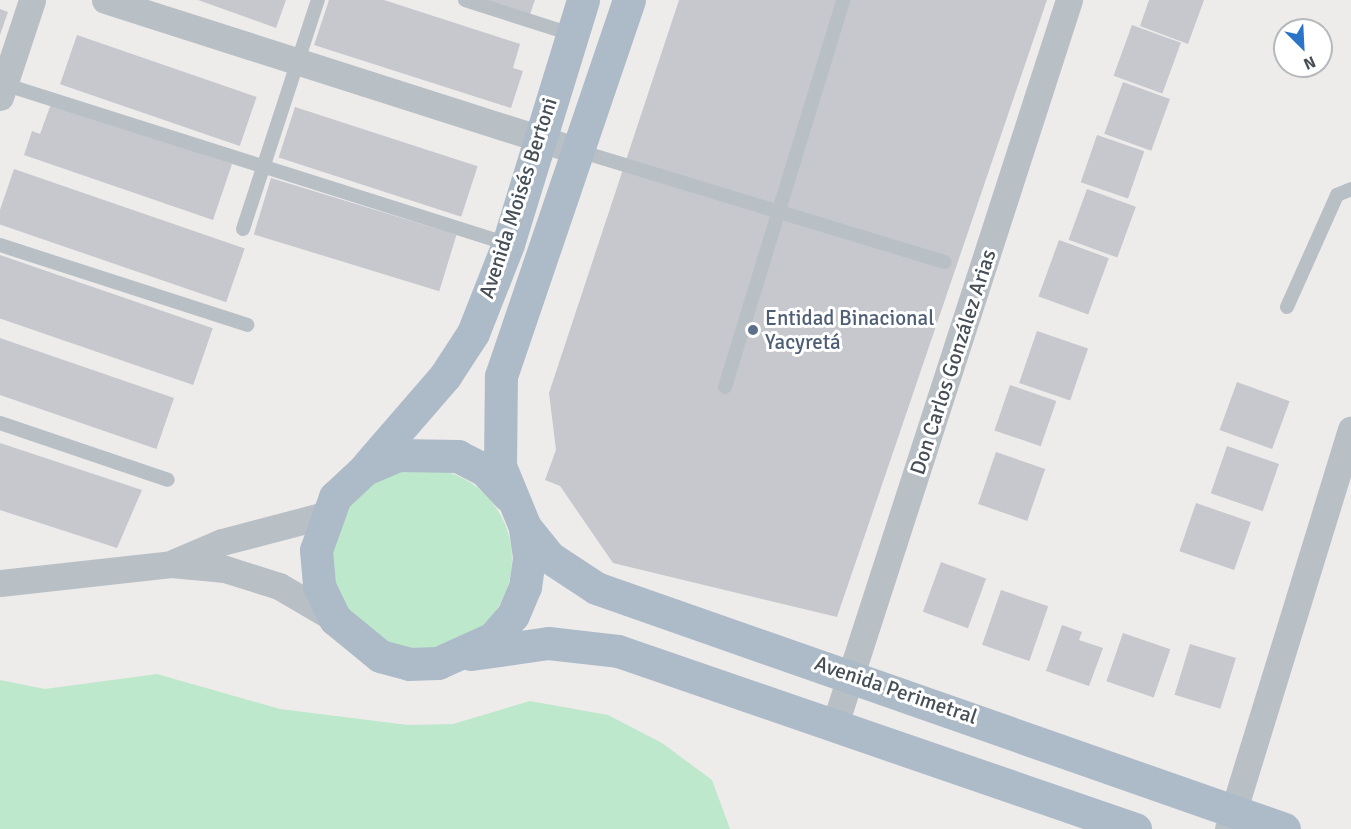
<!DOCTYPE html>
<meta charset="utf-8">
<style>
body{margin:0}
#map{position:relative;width:1351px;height:829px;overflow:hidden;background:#eeebeb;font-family:Signika,sans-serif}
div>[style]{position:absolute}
.green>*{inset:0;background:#bde8cc}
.round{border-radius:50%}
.building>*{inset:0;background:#c6c8ce;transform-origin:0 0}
.service>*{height:14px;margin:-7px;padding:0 7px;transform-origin:7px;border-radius:7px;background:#b8c0c6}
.minor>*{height:27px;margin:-13.5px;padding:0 13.5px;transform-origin:13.5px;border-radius:13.5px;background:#b8c0c6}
.primary>*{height:33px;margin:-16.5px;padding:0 16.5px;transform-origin:16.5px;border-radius:16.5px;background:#adbbc8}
.dots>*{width:16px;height:16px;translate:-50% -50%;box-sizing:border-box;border:3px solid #fff;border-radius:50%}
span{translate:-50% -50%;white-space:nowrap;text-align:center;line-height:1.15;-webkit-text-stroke:6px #fff;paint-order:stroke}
.street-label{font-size:21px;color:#464f56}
.service-label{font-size:21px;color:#4e5e75}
.left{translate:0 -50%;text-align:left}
.north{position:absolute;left:1273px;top:18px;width:60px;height:60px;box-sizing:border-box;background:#fff;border:2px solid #b5b9bb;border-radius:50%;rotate:156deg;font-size:16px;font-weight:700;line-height:24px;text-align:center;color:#464f56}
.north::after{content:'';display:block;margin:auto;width:21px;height:27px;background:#2c74c7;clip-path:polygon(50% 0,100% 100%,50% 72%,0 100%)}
</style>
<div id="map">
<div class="green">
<div class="round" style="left:330px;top:468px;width:182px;height:182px"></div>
<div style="clip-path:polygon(157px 674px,280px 709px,408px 725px,453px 724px,530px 701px,608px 715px,662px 743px,712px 780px,730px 829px,0 829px,0 680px,45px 689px)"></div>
</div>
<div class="building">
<div style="clip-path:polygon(198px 0,286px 0,276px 28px)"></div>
<div style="clip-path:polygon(329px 0,384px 0,520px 44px,513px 68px,523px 71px,511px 108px,314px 45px)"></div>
<div style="clip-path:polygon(469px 0,535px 0,528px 20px)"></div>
<div style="clip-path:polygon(679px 0,1047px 0,837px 617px,613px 563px,560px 486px,545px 480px,556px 450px,549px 393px)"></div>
<div style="clip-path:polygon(1149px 0,1204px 0,1188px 44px,1140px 26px)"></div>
<div style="clip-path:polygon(0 9px,8px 12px,0 35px)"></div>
<div style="left:1132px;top:25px;width:52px;height:54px;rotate:20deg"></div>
<div style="left:77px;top:35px;width:190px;height:52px;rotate:19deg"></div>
<div style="left:1123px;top:82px;width:50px;height:55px;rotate:20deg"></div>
<div style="clip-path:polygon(52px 101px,232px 164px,213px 220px,24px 155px,32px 131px,40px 134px)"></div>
<div style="left:295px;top:107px;width:192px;height:53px;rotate:18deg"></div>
<div style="left:1097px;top:135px;width:50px;height:50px;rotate:19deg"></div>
<div style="left:14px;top:169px;width:244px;height:57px;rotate:19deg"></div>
<div style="left:271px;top:178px;width:194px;height:59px;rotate:17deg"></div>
<div style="left:1087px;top:189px;width:52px;height:54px;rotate:20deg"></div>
<div style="left:1059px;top:240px;width:53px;height:60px;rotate:20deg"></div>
<div style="left:0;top:255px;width:225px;height:60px;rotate:19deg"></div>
<div style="left:1037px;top:331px;width:54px;height:55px;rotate:19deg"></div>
<div style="left:0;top:338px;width:184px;height:54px;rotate:19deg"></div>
<div style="left:1237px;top:382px;width:56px;height:51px;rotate:20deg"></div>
<div style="left:1010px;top:385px;width:49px;height:48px;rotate:19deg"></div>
<div style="clip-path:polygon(0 443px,142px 490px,117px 548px,0 510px)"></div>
<div style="left:1227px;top:446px;width:55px;height:50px;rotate:19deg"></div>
<div style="left:996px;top:452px;width:52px;height:55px;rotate:19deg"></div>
<div style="left:1196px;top:503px;width:58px;height:51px;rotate:19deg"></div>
<div style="left:941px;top:562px;width:48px;height:53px;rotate:20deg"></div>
<div style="left:1001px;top:590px;width:50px;height:58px;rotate:19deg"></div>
<div style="clip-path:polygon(1062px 625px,1082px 632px,1079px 640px,1103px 648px,1089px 686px,1046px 671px)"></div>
<div style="left:1123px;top:633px;width:50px;height:51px;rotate:19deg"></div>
<div style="left:1190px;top:644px;width:48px;height:53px;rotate:17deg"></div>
</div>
<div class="service">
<div style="left:465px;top:0;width:111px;rotate:17.8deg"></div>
<div style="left:0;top:83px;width:533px;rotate:17.58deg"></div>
<div style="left:579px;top:151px;width:382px;rotate:16.9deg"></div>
<div style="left:243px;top:229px;width:241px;rotate:-71.9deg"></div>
<div style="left:0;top:245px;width:260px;rotate:17.9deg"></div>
<div style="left:1287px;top:307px;width:123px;rotate:-65.9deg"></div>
<div style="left:1337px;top:195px;width:15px;rotate:-23deg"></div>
<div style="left:725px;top:387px;width:405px;rotate:-73deg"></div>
<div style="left:0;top:423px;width:177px;rotate:18.7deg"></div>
</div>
<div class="minor">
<div style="left:105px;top:0;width:497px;rotate:17.7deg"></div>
<div style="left:0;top:97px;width:102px;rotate:-71.7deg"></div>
<div style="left:175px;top:562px;width:51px;rotate:-23.1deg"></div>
<div style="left:222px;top:542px;width:106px;rotate:-14.7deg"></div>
<div style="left:0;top:583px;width:172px;rotate:-6.3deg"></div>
<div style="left:171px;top:564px;width:54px;rotate:5.3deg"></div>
<div style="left:225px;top:569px;width:57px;rotate:17.5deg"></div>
<div style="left:279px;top:586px;width:65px;rotate:30.5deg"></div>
<div style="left:835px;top:724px;width:761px;rotate:-72.09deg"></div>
<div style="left:1228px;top:829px;width:418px;rotate:-72.9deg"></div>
</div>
<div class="primary">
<div style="left:368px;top:465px;width:118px;rotate:-49.1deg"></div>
<div style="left:445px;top:376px;width:51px;rotate:-56.9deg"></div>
<div style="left:473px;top:333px;width:96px;rotate:-68.5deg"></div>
<div style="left:508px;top:244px;width:255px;rotate:-72.9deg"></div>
<div style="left:508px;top:495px;width:34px;rotate:-133deg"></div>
<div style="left:485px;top:470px;width:30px;rotate:-153deg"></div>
<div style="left:458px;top:456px;width:60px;rotate:-179deg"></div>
<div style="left:398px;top:455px;width:36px;rotate:157deg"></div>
<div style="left:365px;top:469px;width:41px;rotate:137deg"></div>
<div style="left:335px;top:497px;width:56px;rotate:109.7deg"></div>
<div style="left:316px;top:550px;width:36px;rotate:85deg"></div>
<div style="left:319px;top:586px;width:37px;rotate:64deg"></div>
<div style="left:335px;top:619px;width:58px;rotate:39.4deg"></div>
<div style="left:380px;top:656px;width:30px;rotate:15deg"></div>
<div style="left:409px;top:664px;width:29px;rotate:-2deg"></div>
<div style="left:438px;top:663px;width:60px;rotate:-24.4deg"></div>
<div style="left:493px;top:638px;width:30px;rotate:-49deg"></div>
<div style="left:513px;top:615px;width:30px;rotate:-67deg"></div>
<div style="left:525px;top:587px;width:30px;rotate:-82deg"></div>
<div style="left:529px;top:557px;width:30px;rotate:-98deg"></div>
<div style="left:525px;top:527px;width:66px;rotate:-112.3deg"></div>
<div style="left:500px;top:466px;width:90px;rotate:-89.4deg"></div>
<div style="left:501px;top:376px;width:397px;rotate:-71.2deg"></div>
<div style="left:525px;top:527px;width:38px;rotate:51deg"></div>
<div style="left:549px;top:557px;width:56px;rotate:33.4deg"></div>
<div style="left:596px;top:588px;width:729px;rotate:19.3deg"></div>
<div style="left:471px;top:654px;width:78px;rotate:-8.1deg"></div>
<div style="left:548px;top:643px;width:70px;rotate:6.5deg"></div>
<div style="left:618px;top:651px;width:547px;rotate:19deg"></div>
</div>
<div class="dots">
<div style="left:753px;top:330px;background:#5c6f8a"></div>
</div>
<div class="street-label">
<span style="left:518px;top:198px;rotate:-72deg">Avenida Moisés Bertoni</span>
<span style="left:953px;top:362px;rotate:-72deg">Don Carlos González Arias</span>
<span style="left:896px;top:690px;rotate:19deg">Avenida Perimetral</span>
</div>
<div class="service-label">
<span class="left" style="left:765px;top:330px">Entidad Binacional<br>Yacyretá</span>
</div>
<div class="north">N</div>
</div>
